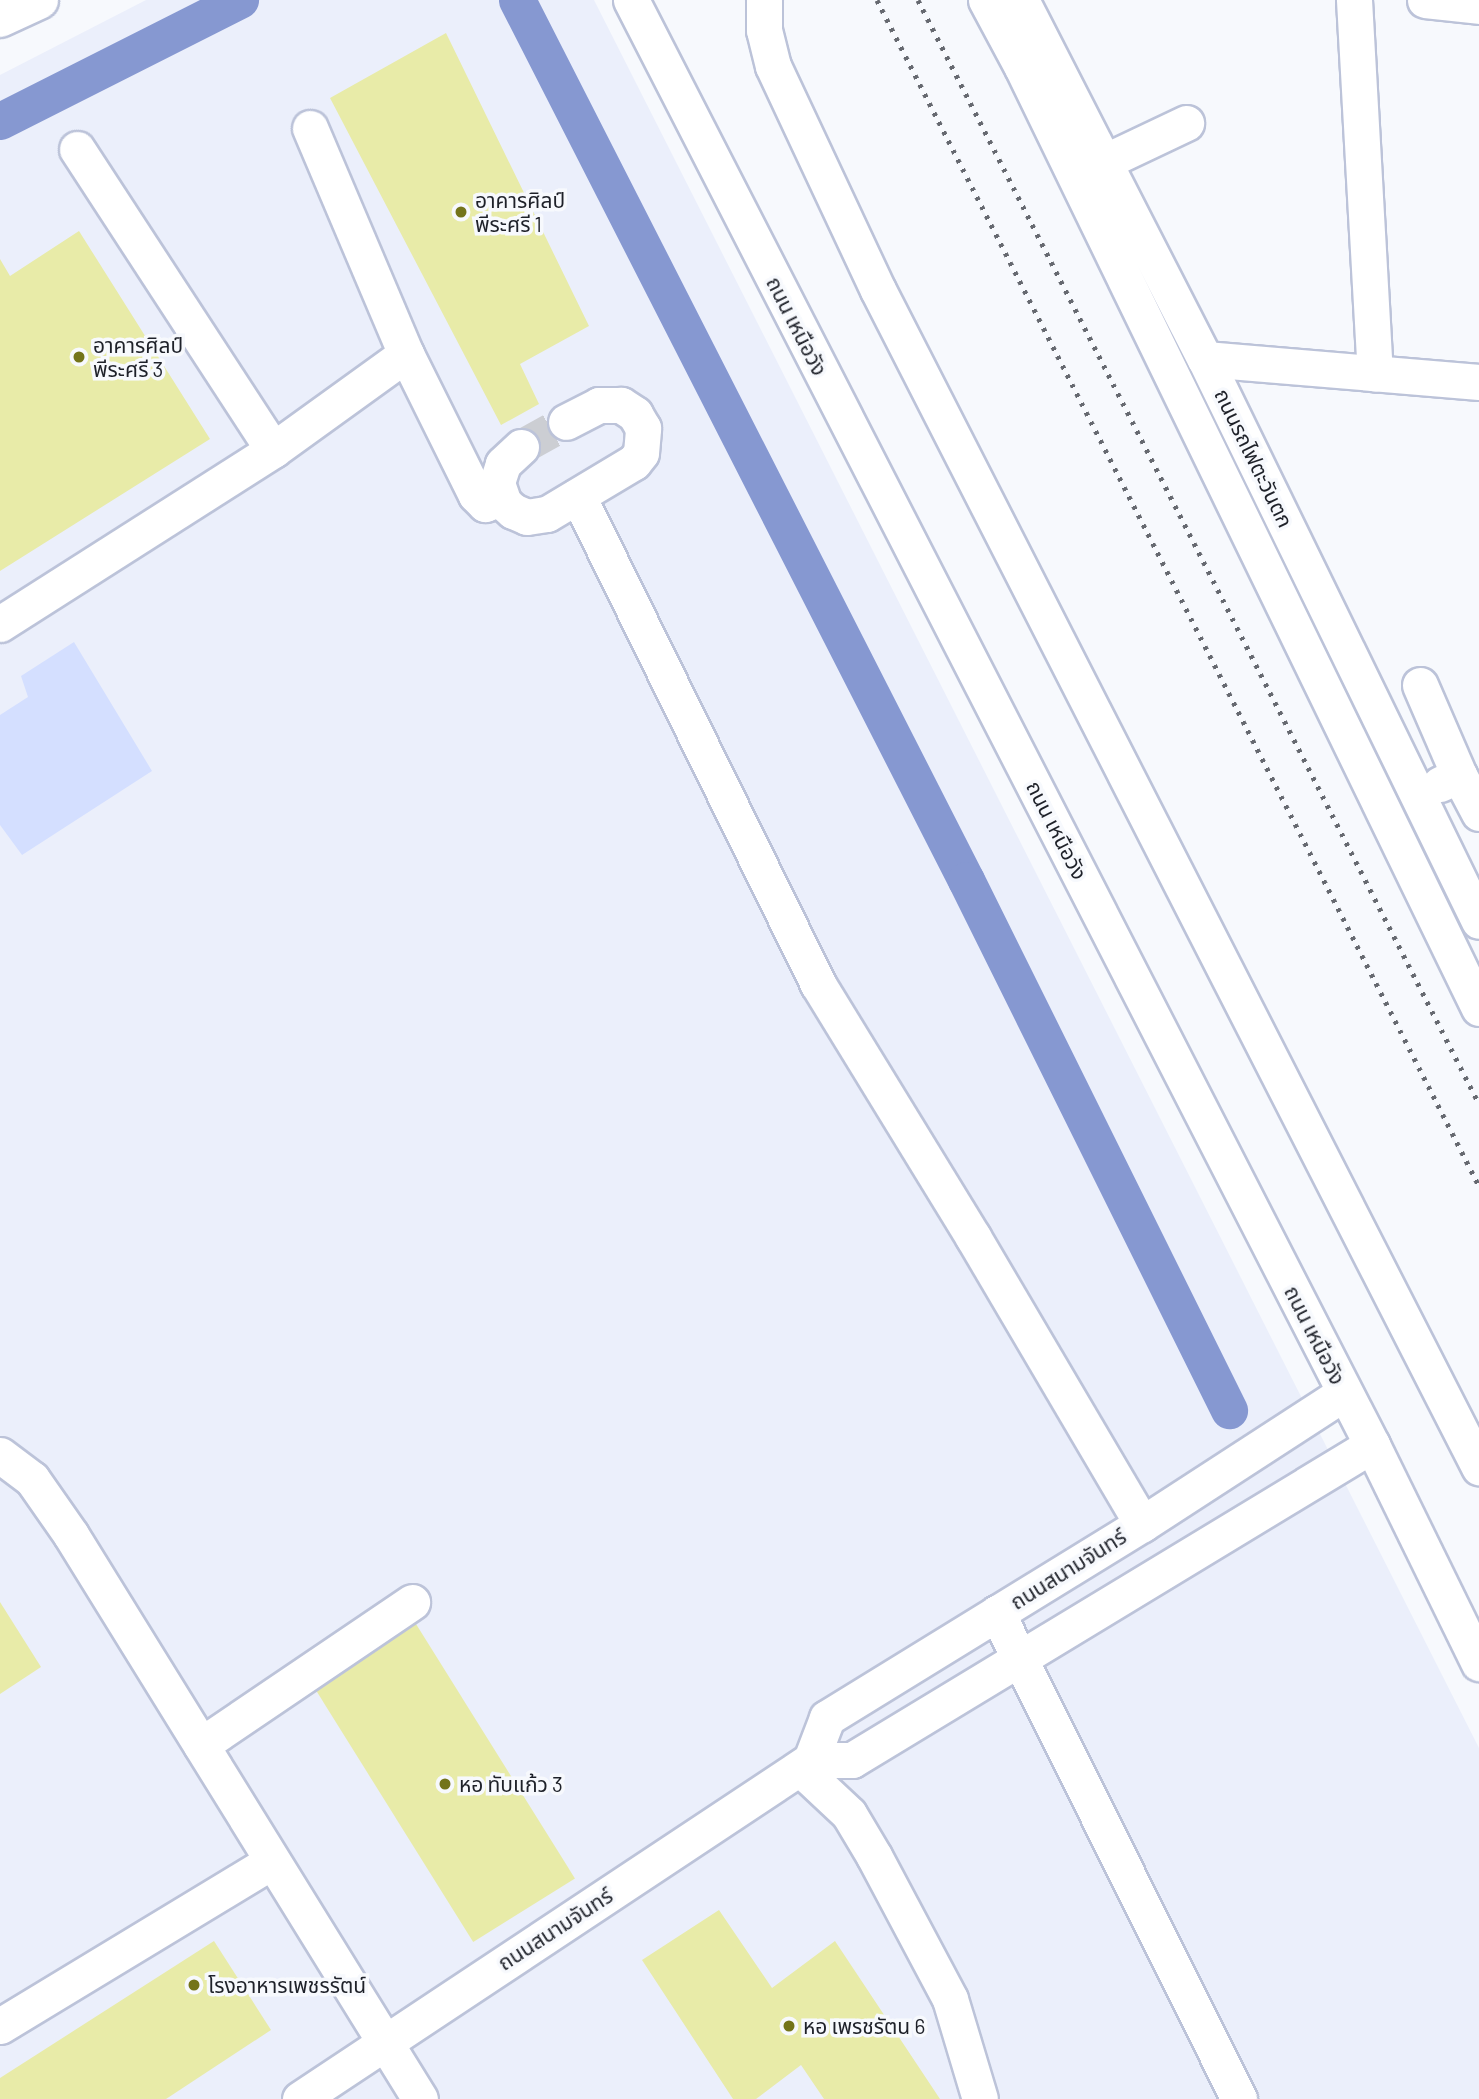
<!DOCTYPE html>
<meta charset="utf-8">
<style>
body{margin:0}
#map{position:relative;width:1479px;height:2099px;overflow:hidden;background:#f7f9fd;font-family:Barlow,"Noto Sans Thai",sans-serif}
div>[style]{position:absolute}
.built>*{inset:0;background:#ebeffb}
.green>*{inset:0;background:#d4dfff}
.canal>*{height:37px;margin:-18.5px;padding:0 18.5px;transform-origin:18.5px;border-radius:18.5px;background:#8698d1}
.building>*{inset:0;background:#e8eba8;transform-origin:0 0}
.minor-tunnel>*{height:35px;margin-top:-17.5px;transform-origin:0;background:repeating-linear-gradient(90deg,#ccced3 0 35px,transparent 0 53px)}
.roads{filter:drop-shadow(2px 0 #bcc3d9) drop-shadow(-2px 0 #bcc3d9) drop-shadow(0 2px #bcc3d9) drop-shadow(0 -2px #bcc3d9)}
.minor>*{height:35px;margin:-17.5px;padding:0 17.5px;transform-origin:17.5px;border-radius:17.5px;background:#fff}
.highway>*{height:38px;margin:-19px;padding:0 19px;transform-origin:19px;border-radius:19px;background:#fff}
.rail>*{height:5px;margin-top:-2.5px;transform-origin:0;background:repeating-linear-gradient(90deg,#666970 0 3.5px,transparent 0 10.5px)}
.dots>*{width:19px;height:19px;translate:-50% -50%;box-sizing:border-box;border:4px solid #f7f9fd;border-radius:50%}
span{translate:-50% -50%;white-space:nowrap;text-align:center;line-height:1.15;-webkit-text-stroke:7px #f7f9fd;paint-order:stroke}
.poi-label{font-size:21px;color:#1e2129}
.left{translate:0 -50%;text-align:left}
.street-label{font-size:21px;color:#1e2129}
</style>
<div id="map">
<div class="built">
<div style="clip-path:polygon(146px 0,594px 0,1479px 1748px,1479px 2099px,0 2099px,0 75px)"></div>
</div>
<div class="green">
<div style="clip-path:polygon(74px 642px,152px 771px,22px 855px,0 825px,0 715px,28px 697px,21px 676px)"></div>
</div>
<div class="canal">
<div style="left:517px;top:0;width:988px;rotate:62.97deg"></div>
<div style="left:966px;top:880px;width:592px;rotate:63.61deg"></div>
<div style="left:0;top:121px;width:269px;rotate:-26.8deg"></div>
</div>
<div class="building">
<div style="clip-path:polygon(446px 33px,589px 326px,520px 364px,539px 404px,501px 425px,330px 98px)"></div>
<div style="clip-path:polygon(79px 231px,210px 439px,0 571px,0 259px,10px 276px)"></div>
<div style="clip-path:polygon(0 1602px,41px 1667px,0 1694px)"></div>
<div style="left:416px;top:1624px;width:300px;height:120px;rotate:58deg"></div>
<div style="clip-path:polygon(719px 1910px,772px 1988px,835px 1941px,940px 2099px,824px 2099px,801px 2065px,756px 2099px,733px 2099px,642px 1960px)"></div>
<div style="clip-path:polygon(214px 1941px,271px 2030px,166px 2099px,0 2099px,0 2078px)"></div>
</div>
<div class="minor-tunnel">
<div style="left:521px;top:447px;width:51px;rotate:-29.1deg"></div>
</div>
<div class="roads">
<div class="minor">
<div style="left:631px;top:0;width:1624px;rotate:62.85deg"></div>
<div style="left:1372px;top:1445px;width:243px;rotate:63.9deg"></div>
<div style="left:764px;top:0;width:30px;rotate:90deg"></div>
<div style="left:764px;top:30px;width:37px;rotate:76deg"></div>
<div style="left:773px;top:66px;width:247px;rotate:64.9deg"></div>
<div style="left:878px;top:290px;width:1322px;rotate:62.95deg"></div>
<div style="left:986px;top:0;width:76px;rotate:61.8deg"></div>
<div style="left:1022px;top:67px;width:1046px;rotate:64.1deg"></div>
<div style="left:1021px;top:0;width:403px;rotate:62.9deg"></div>
<div style="left:1205px;top:359px;width:625px;rotate:64.01deg"></div>
<div style="left:1354px;top:0;width:374px;rotate:86.8deg"></div>
<div style="left:1425px;top:0;width:54px;rotate:6.3deg"></div>
<div style="left:310px;top:128px;width:246px;rotate:67deg"></div>
<div style="left:77px;top:149px;width:359px;rotate:56.9deg"></div>
<div style="left:1104px;top:162px;width:91px;rotate:-25.4deg"></div>
<div style="left:1205px;top:359px;width:275px;rotate:4.8deg"></div>
<div style="left:521px;top:447px;width:25px;rotate:137deg"></div>
<div style="left:503px;top:464px;width:20px;rotate:108deg"></div>
<div style="left:497px;top:483px;width:21px;rotate:71deg"></div>
<div style="left:504px;top:503px;width:12px;rotate:42deg"></div>
<div style="left:513px;top:511px;width:15px;rotate:23deg"></div>
<div style="left:527px;top:517px;width:20px;rotate:-9deg"></div>
<div style="left:547px;top:514px;width:101px;rotate:-30.9deg"></div>
<div style="left:634px;top:462px;width:11px;rotate:-52deg"></div>
<div style="left:641px;top:453px;width:25px;rotate:-85deg"></div>
<div style="left:643px;top:428px;width:16px;rotate:-120deg"></div>
<div style="left:635px;top:414px;width:17px;rotate:-147deg"></div>
<div style="left:621px;top:405px;width:22px;rotate:180deg"></div>
<div style="left:599px;top:405px;width:37px;rotate:153deg"></div>
<div style="left:578px;top:496px;width:544px;rotate:63.81deg"></div>
<div style="left:818px;top:984px;width:297px;rotate:58.5deg"></div>
<div style="left:973px;top:1237px;width:333px;rotate:59.5deg"></div>
<div style="left:0;top:624px;width:324px;rotate:-32.5deg"></div>
<div style="left:273px;top:450px;width:164px;rotate:-35.8deg"></div>
<div style="left:406px;top:354px;width:157px;rotate:63.6deg"></div>
<div style="left:476px;top:495px;width:13px;rotate:45deg"></div>
<div style="left:485px;top:504px;width:17px;rotate:-21deg"></div>
<div style="left:1420px;top:685px;width:98px;rotate:66.6deg"></div>
<div style="left:1440px;top:784px;width:21px;rotate:-25deg"></div>
<div style="left:1459px;top:775px;width:43px;rotate:62.2deg"></div>
<div style="left:1344px;top:1393px;width:241px;rotate:147deg"></div>
<div style="left:1142px;top:1524px;width:370px;rotate:148.4deg"></div>
<div style="left:827px;top:1718px;width:45px;rotate:110.9deg"></div>
<div style="left:811px;top:1760px;width:41px"></div>
<div style="left:852px;top:1760px;width:608px;rotate:-31.21deg"></div>
<div style="left:0;top:1455px;width:40px;rotate:37deg"></div>
<div style="left:32px;top:1479px;width:68px;rotate:55.1deg"></div>
<div style="left:71px;top:1535px;width:663px;rotate:58.25deg"></div>
<div style="left:997px;top:1613px;width:543px;rotate:63.53deg"></div>
<div style="left:201px;top:1745px;width:255px;rotate:-34.1deg"></div>
<div style="left:800px;top:1768px;width:67px;rotate:43.2deg"></div>
<div style="left:849px;top:1814px;width:49px;rotate:59.2deg"></div>
<div style="left:874px;top:1856px;width:162px;rotate:62deg"></div>
<div style="left:950px;top:1999px;width:104px;rotate:73.3deg"></div>
<div style="left:0;top:2026px;width:318px;rotate:-31.2deg"></div>
<div style="left:300px;top:2099px;width:613px;rotate:-33.56deg"></div>
</div>
<div class="highway">
<div style="left:0;top:18px;width:43px;rotate:-24.8deg"></div>
</div>
</div>
<div class="rail">
<div style="left:877px;top:0;width:1330px;rotate:63.09deg"></div>
<div style="left:918px;top:0;width:1238px;rotate:63.06deg"></div>
</div>
<div class="dots">
<div style="left:461px;top:212px;background:#73741a"></div>
<div style="left:79px;top:357px;background:#73741a"></div>
<div style="left:445px;top:1784px;background:#73741a"></div>
<div style="left:194px;top:1985px;background:#73741a"></div>
<div style="left:789px;top:2026px;background:#73741a"></div>
</div>
<div class="poi-label">
<span class="left" style="left:475px;top:212px">อาคารศิลป์<br>พีระศรี 1</span>
<span class="left" style="left:93px;top:357px">อาคารศิลป์<br>พีระศรี 3</span>
<span class="left" style="left:459px;top:1784px">หอ ทับแก้ว 3</span>
<span class="left" style="left:208px;top:1985px">โรงอาหารเพชรรัตน์</span>
<span class="left" style="left:803px;top:2026px">หอ เพรชรัตน 6</span>
</div>
<div class="street-label">
<span style="left:797px;top:326px;rotate:63deg">ถนน เหนือวัง</span>
<span style="left:1254px;top:458px;rotate:64deg">ถนนรถไฟตะวันตก</span>
<span style="left:1057px;top:830px;rotate:63deg">ถนน เหนือวัง</span>
<span style="left:1315px;top:1335px;rotate:63deg">ถนน เหนือวัง</span>
<span style="left:1068px;top:1569px;rotate:-32deg">ถนนสนามจันทร์</span>
<span style="left:555px;top:1929px;rotate:-33deg">ถนนสนามจันทร์</span>
</div>
</div>
